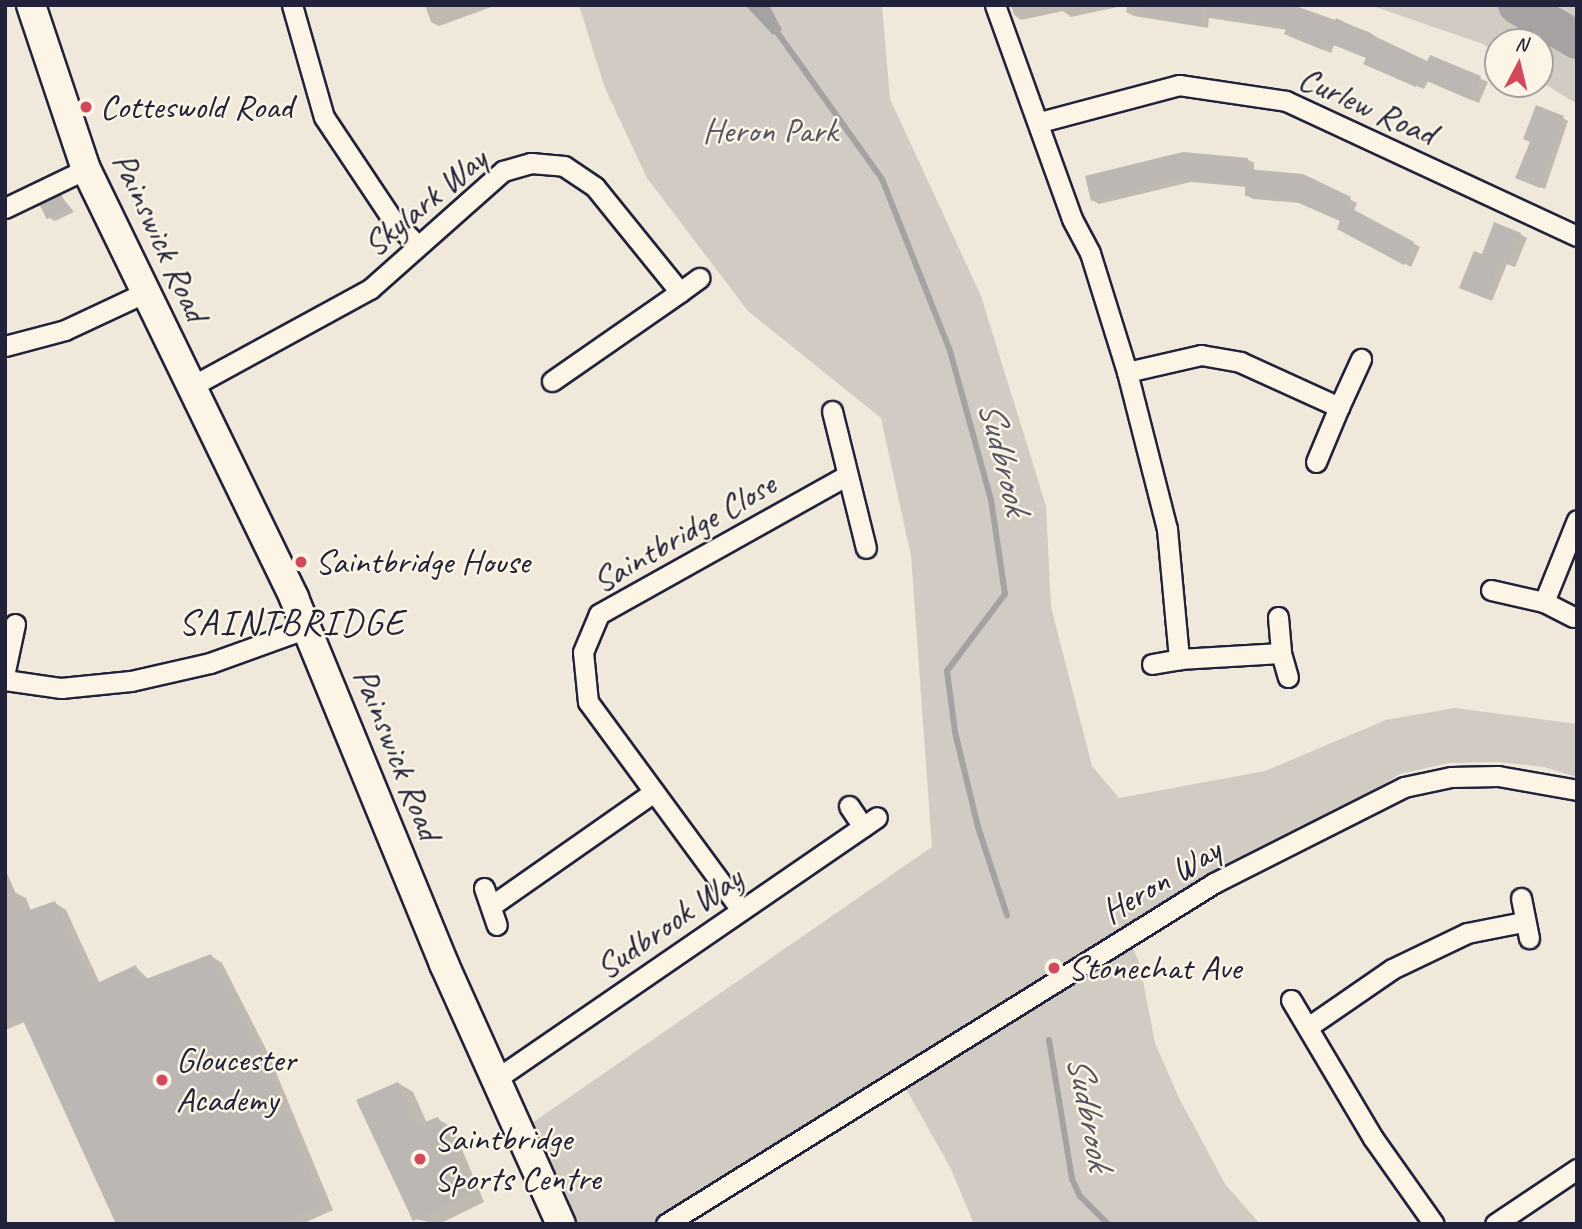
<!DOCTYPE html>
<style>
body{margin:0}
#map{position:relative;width:1582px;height:1229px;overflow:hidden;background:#efe8db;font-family:Caveat,sans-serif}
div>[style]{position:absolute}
.green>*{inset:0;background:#d1cbc3}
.water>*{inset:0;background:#a6a2a2}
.shadow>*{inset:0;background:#0003}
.stream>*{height:6px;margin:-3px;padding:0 3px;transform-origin:3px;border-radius:3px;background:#a6a2a2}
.river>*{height:38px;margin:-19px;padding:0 19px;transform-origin:19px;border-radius:19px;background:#a6a2a2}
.building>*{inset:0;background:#bcb7b3;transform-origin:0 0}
.roads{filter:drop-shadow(2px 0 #22223b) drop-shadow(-2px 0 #22223b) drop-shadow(0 2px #22223b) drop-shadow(0 -2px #22223b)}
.street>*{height:19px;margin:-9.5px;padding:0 9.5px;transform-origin:9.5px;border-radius:9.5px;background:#fcf5e5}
.secondary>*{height:28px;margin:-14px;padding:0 14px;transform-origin:14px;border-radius:14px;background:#fcf5e5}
.dots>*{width:19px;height:19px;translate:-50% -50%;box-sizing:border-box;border:4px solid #fcf5e5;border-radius:50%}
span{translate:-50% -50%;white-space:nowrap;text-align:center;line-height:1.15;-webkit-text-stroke:5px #fcf5e5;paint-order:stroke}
.street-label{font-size:35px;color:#22223b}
.poi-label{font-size:35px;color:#22223b}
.left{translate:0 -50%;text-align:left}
.park-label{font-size:35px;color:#575564}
.water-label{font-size:37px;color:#575564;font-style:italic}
.neighbourhood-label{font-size:37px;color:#22223b;letter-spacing:2px}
.frame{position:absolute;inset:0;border:7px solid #22223b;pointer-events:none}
.north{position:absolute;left:1484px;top:28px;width:70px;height:70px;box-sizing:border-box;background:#fcf5e5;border:2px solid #a5a1a1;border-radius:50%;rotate:7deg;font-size:19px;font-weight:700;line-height:28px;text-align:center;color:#22223b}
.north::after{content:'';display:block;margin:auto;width:24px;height:32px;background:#d1495b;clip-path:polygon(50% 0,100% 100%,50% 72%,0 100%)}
</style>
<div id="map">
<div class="green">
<div style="clip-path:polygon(579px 5px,882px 5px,890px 99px,981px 296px,1046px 506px,1051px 607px,1092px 766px,1119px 798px,1265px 771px,1386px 720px,1454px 708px,1577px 724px,1577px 777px,1544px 767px,1498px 762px,1449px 763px,1400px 774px,1129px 939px,1140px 965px,1155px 1043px,1179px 1098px,1225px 1184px,1260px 1224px,974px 1224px,950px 1167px,901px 1080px,684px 1216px,689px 1224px,561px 1224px,519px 1132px,932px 847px,911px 556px,881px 418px,748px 311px,647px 178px,605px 88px)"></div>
<div style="clip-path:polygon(1370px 5px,1577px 5px,1577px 104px,1540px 81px,1540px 42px,1498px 42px,1498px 54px,1483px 44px)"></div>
</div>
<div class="water">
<div style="clip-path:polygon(745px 5px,769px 5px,782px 30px,773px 35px)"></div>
</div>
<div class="shadow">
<div style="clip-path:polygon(425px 5px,497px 5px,439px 26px,431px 22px)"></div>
<div style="clip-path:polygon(1011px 5px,1127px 5px,1071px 17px,1063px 11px,1021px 20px,1014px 15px)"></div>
<div style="clip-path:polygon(1127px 5px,1293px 5px,1369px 32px,1376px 37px,1375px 41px,1428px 64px,1431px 57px,1488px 82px,1479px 103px,1428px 81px,1424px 89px,1373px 68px,1367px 58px,1334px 45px,1331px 53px,1294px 38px,1288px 30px,1209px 18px,1208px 28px,1134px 16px,1126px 12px)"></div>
<div style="clip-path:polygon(1563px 118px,1568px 121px,1545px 189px,1522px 180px)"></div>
<div style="clip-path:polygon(1247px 159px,1254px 163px,1254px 171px,1303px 175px,1357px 203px,1354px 211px,1420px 247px,1411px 267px,1339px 228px,1342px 221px,1300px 203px,1253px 199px,1246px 195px,1247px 187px,1191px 182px,1099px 204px,1092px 200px)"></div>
<div style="clip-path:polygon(61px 196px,74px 212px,55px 221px,48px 217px)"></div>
<div style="clip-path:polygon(1520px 234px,1527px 238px,1515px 267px,1507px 264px,1492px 301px,1468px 291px,1483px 256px)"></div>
<div style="clip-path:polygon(14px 892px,26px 898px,31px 911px,55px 903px,66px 910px,100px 984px,136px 967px,149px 980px,211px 956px,222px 963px,268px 1053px,333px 1210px,302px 1224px,117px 1224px,25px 1022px,5px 1030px,5px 896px)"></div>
<div style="clip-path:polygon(398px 1083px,413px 1092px,427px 1123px,438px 1119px,453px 1128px,484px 1202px,439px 1224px,415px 1219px)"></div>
</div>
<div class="stream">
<div style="left:777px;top:32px;width:181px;rotate:54.5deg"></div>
<div style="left:882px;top:179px;width:185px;rotate:68.4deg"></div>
<div style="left:950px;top:351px;width:155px;rotate:74.6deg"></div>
<div style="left:991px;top:500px;width:95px;rotate:81.5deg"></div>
<div style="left:1005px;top:594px;width:96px;rotate:127deg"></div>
<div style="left:947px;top:671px;width:62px;rotate:82.5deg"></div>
<div style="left:955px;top:732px;width:98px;rotate:76.4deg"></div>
<div style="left:978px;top:827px;width:93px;rotate:71.8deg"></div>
<div style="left:1049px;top:1040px;width:141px;rotate:80.6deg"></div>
<div style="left:1072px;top:1179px;width:19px;rotate:65deg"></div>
<div style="left:1080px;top:1196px;width:40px;rotate:45deg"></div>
</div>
<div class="river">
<div style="left:1517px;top:5px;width:69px;rotate:30.3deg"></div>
</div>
<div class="building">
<div style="clip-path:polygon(1141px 5px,1203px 5px,1200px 25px,1140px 15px)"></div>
<div style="clip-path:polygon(1208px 5px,1288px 5px,1334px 23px,1336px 18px,1427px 61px,1430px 55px,1481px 76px,1471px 100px,1420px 78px,1416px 87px,1363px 64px,1366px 58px,1326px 42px,1323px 50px,1284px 34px,1287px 27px,1208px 15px)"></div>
<div style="clip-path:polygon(1536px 105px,1564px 116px,1540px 188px,1515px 178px,1530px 142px,1523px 139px)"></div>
<div style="clip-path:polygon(1183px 152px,1248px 158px,1247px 169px,1303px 174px,1351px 197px,1347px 206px,1414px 242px,1404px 265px,1337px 229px,1340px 221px,1292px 200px,1245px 196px,1245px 185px,1182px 179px,1091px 201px,1085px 176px)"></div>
<div style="left:61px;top:194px;width:16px;height:24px;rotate:63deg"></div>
<div style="clip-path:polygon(1494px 222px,1521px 233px,1508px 264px,1500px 261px,1485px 298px,1459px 288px,1474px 251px,1482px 254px)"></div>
<div style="clip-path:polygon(5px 869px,24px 912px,55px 901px,93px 985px,136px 965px,141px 981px,211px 954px,257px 1045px,323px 1204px,277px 1224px,116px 1224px,20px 1014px,5px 1020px)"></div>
<div style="clip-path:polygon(398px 1082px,417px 1125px,438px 1117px,471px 1194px,413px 1221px,356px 1100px)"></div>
</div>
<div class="roads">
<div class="street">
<div style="left:292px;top:5px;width:116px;rotate:74.1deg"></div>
<div style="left:324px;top:117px;width:123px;rotate:56.3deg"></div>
<div style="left:392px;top:219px;width:36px;rotate:46deg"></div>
<div style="left:995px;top:5px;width:227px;rotate:70.2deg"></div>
<div style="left:1072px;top:219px;width:38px;rotate:62deg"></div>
<div style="left:1090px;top:253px;width:125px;rotate:72.7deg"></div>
<div style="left:1127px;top:372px;width:162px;rotate:75.7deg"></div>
<div style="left:1167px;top:529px;width:131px;rotate:84.7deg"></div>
<div style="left:1179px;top:659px;width:102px;rotate:-3.4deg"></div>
<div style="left:1281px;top:653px;width:25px;rotate:74deg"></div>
<div style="left:1040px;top:122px;width:144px;rotate:-14.9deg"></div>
<div style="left:1179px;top:85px;width:108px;rotate:8.5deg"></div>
<div style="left:1286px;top:101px;width:321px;rotate:24.9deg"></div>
<div style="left:5px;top:208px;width:90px;rotate:-25.7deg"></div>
<div style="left:680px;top:292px;width:24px;rotate:-36deg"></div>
<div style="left:5px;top:346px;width:62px;rotate:-14.9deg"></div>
<div style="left:65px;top:330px;width:87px;rotate:-25.1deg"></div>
<div style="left:1127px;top:372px;width:76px;rotate:-12.9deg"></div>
<div style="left:1201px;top:355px;width:40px;rotate:10deg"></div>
<div style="left:1240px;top:362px;width:109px;rotate:24.4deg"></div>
<div style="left:1339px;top:407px;width:53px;rotate:-65.4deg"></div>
<div style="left:192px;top:386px;width:203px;rotate:-28.6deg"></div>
<div style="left:370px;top:289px;width:178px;rotate:-41.6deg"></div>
<div style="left:503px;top:171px;width:29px;rotate:-16deg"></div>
<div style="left:531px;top:163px;width:33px;rotate:5deg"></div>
<div style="left:564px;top:166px;width:37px;rotate:34deg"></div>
<div style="left:595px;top:187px;width:135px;rotate:51deg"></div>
<div style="left:680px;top:292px;width:156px;rotate:145.2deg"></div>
<div style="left:832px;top:411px;width:141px;rotate:76.1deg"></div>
<div style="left:1316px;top:462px;width:60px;rotate:-67.3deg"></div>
<div style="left:1491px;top:590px;width:54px;rotate:12.8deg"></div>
<div style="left:1544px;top:602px;width:88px;rotate:-68.1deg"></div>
<div style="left:1544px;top:602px;width:33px;rotate:27deg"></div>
<div style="left:1278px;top:617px;width:36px;rotate:85deg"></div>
<div style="left:1152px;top:664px;width:27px;rotate:-10deg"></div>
<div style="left:5px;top:671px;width:48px;rotate:-78deg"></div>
<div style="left:5px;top:680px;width:57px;rotate:8.1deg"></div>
<div style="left:61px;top:688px;width:70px;rotate:-5.7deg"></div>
<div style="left:131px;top:681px;width:81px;rotate:-12.8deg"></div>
<div style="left:210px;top:663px;width:103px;rotate:-19.8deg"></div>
<div style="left:849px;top:806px;width:25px;rotate:56deg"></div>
<div style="left:484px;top:888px;width:39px;rotate:71deg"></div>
<div style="left:1521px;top:898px;width:41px;rotate:78.7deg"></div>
<div style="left:491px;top:906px;width:199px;rotate:-35deg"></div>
<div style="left:741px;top:910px;width:258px;rotate:-126.3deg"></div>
<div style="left:588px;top:702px;width:50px;rotate:-95.7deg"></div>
<div style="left:583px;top:652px;width:41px;rotate:-67.2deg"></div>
<div style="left:599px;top:614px;width:283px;rotate:-29.2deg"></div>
<div style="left:1291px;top:1000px;width:161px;rotate:59.3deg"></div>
<div style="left:1373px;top:1138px;width:105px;rotate:54.7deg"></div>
<div style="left:1308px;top:1027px;width:102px;rotate:-34.6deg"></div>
<div style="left:1392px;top:969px;width:83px;rotate:-25.6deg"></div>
<div style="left:1467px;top:933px;width:57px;rotate:-11.1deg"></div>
<div style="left:496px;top:1079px;width:462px;rotate:-34.5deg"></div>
<div style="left:666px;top:1224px;width:645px;rotate:-31.89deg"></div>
<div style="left:1214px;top:883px;width:213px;rotate:-26.8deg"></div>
<div style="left:1404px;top:787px;width:48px;rotate:-12deg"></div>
<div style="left:1451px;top:777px;width:47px;rotate:-1.2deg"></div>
<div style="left:1498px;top:776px;width:80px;rotate:10deg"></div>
<div style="left:1495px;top:1224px;width:99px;rotate:-33.9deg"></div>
</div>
<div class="secondary">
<div style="left:31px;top:5px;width:173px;rotate:71.5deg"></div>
<div style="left:86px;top:169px;width:477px;rotate:64.1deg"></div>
<div style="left:294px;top:598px;width:396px;rotate:67.7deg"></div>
<div style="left:444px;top:964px;width:285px;rotate:65.8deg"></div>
</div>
</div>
<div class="dots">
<div style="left:86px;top:107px;background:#d1495b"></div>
<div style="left:301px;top:562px;background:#d1495b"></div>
<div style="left:1054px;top:968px;background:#d1495b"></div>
<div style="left:162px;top:1080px;background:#d1495b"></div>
<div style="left:420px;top:1159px;background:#d1495b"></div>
</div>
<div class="street-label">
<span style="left:1367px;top:106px;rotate:24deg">Curlew Road</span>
<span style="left:425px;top:202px;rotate:-40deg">Skylark Way</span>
<span style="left:160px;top:237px;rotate:65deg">Painswick Road</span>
<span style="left:684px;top:533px;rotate:-30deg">Saintbridge Close</span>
<span style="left:397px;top:754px;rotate:68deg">Painswick Road</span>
<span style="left:1161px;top:881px;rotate:-31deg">Heron Way</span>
<span style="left:669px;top:923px;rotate:-35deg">Sudbrook Way</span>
</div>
<div class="poi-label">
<span class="left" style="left:100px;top:107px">Cotteswold Road</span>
<span class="left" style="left:315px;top:562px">Saintbridge House</span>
<span class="left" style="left:1068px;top:968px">Stonechat Ave</span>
<span class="left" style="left:176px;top:1080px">Gloucester<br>Academy</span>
<span class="left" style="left:434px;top:1159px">Saintbridge<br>Sports Centre</span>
</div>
<div class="park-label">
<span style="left:770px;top:131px">Heron Park</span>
</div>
<div class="water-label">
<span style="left:1004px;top:457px;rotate:76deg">Sudbrook</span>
<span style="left:1090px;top:1112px;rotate:79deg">Sudbrook</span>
</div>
<div class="neighbourhood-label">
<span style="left:292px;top:622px">SAINTBRIDGE</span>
</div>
<div class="frame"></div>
<div class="north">N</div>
</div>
